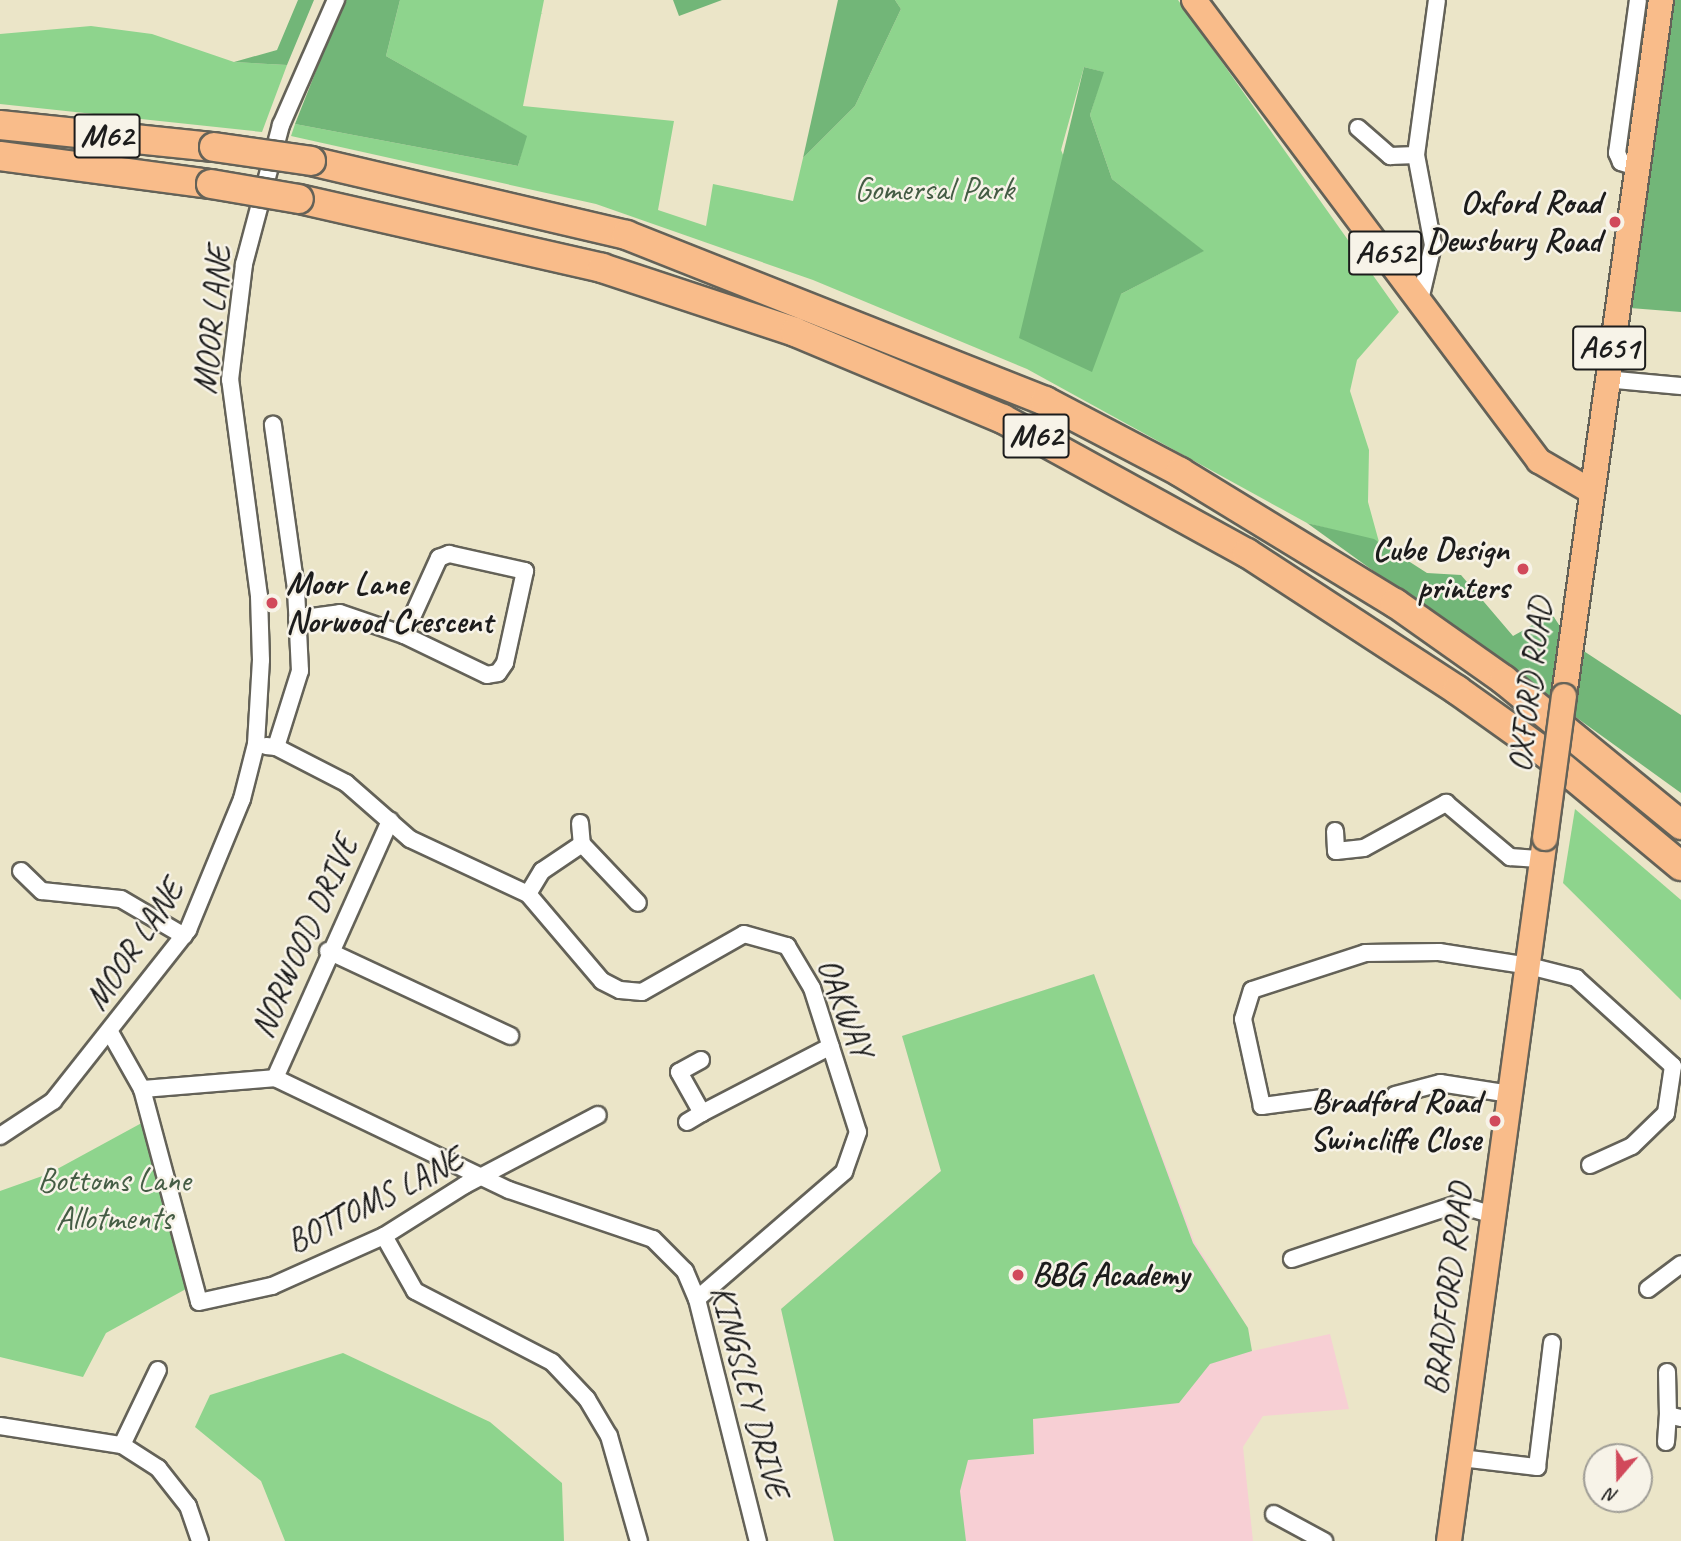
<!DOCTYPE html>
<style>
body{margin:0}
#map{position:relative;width:1681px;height:1541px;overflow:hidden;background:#ebe5c8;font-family:Caveat,sans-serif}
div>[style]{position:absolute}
.built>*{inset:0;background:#f7cfd4}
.green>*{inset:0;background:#8ed48d}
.forest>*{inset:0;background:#72b678}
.roads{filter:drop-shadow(2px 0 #646258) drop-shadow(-2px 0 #646258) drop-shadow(0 2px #646258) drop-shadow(0 -2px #646258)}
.minor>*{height:16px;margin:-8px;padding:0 8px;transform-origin:8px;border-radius:8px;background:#fff}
.primary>*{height:24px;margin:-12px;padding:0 12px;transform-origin:12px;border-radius:12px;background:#f9bc8a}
.motorway>*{height:28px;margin:-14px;padding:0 14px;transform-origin:14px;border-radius:14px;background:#f9bc8a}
.bridges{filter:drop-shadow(2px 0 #646258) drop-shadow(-2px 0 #646258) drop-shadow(0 2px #646258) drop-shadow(0 -2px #646258)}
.primary-bridge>*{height:24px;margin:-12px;padding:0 12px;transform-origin:12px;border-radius:12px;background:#f9bc8a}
.motorway-bridge>*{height:28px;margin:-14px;padding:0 14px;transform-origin:14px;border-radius:14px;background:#f9bc8a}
.dots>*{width:19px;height:19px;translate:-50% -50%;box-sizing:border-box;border:4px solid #f7f3e8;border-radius:50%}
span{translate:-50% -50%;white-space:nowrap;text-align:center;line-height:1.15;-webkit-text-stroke:5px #f7f3e8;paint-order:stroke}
.shield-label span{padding:2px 5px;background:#f7f3e8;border:2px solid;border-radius:5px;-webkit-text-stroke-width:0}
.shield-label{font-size:32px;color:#1c1c1c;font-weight:700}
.park-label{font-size:33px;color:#445c44}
.poi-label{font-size:33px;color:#1c1c1c;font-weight:700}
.right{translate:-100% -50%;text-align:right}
.left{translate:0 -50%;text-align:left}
.street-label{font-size:33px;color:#1c1c1c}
.north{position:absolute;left:1583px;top:1443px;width:70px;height:70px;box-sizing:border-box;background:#f7f3e8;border:2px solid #9f9d96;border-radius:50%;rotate:200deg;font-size:19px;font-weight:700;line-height:28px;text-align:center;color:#1c1c1c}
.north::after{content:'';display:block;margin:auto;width:24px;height:32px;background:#d1495b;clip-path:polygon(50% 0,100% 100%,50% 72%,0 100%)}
</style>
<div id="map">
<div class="built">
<div style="clip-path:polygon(1094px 974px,1194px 1241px,1248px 1328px,1252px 1351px,1330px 1334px,1349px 1409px,1263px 1416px,1243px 1447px,1253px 1541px,834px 1541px,781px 1309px,941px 1171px,902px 1036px)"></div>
</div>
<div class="green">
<div style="clip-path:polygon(evenodd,400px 0,544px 0,523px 106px,674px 121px,658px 210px,706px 226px,713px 184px,793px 201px,803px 158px,855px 106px,901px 9px,895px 0,1178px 0,1399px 312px,1357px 360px,1350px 391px,1369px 450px,1368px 502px,1379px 542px,1307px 523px,1027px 369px,813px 280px,596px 204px,291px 136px,295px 124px,518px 166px,526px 136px,386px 56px,400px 0,1084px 67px,1103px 72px,1090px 115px,1112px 179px,1203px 251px,1121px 294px,1061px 150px,1084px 67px)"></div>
<div style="clip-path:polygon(91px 26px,152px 34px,234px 62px,287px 65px,262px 132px,0 104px,0 34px)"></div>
<div style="clip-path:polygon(1575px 809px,1681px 900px,1681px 1000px,1563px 883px)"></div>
<div style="clip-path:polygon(1094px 974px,1193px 1243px,1248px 1328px,1252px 1351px,1210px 1364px,1179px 1403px,1033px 1419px,1034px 1454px,968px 1460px,960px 1491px,966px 1541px,834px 1541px,781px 1309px,941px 1171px,902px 1036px)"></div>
<div style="clip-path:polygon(149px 1119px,195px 1284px,106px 1333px,83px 1377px,0 1357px,0 1191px,48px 1174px)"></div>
<div style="clip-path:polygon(343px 1353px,490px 1422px,562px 1483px,564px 1541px,285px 1541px,261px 1481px,195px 1427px,210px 1395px)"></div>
</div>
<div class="forest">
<div style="clip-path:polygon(298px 0,314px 0,287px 65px,234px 62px,277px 50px)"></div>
<div style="clip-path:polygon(344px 0,400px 0,386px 56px,527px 136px,518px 166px,295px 124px)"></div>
<div style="clip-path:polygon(673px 0,722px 0,679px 16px)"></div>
<div style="clip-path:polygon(838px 0,895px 0,901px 9px,855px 106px,803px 158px)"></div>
<div style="clip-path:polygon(1674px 0,1681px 0,1681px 312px,1630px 308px)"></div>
<div style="clip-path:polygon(1084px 67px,1104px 72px,1090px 115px,1112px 179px,1204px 251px,1121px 294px,1092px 372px,1019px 338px)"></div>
<div style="clip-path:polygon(1307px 523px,1374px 539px,1427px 573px,1461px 575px,1513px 636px,1552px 614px,1570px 642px,1681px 715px,1681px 793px)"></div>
</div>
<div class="roads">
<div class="minor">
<div style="left:1358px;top:128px;width:43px;rotate:41.2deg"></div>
<div style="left:1390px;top:156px;width:26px;rotate:-2deg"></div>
<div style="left:1637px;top:167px;width:17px;rotate:-163deg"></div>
<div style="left:1621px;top:162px;width:10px;rotate:-114deg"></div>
<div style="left:1617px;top:153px;width:154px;rotate:-82.2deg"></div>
<div style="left:1420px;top:300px;width:57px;rotate:-76.7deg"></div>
<div style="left:1433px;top:245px;width:92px;rotate:-100.7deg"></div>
<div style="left:1416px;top:155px;width:156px;rotate:-82.3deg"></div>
<div style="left:1605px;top:379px;width:76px;rotate:5.3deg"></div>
<div style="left:297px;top:619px;width:43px;rotate:-7.9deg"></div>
<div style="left:340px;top:613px;width:68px;rotate:19deg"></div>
<div style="left:404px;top:635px;width:85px;rotate:-65.6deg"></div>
<div style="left:439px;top:558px;width:11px;rotate:-22deg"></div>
<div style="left:449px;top:554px;width:78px;rotate:12.6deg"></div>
<div style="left:525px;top:571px;width:94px;rotate:102.3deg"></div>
<div style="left:505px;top:663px;width:12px;rotate:125deg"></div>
<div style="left:498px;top:673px;width:11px;rotate:170deg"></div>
<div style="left:487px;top:675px;width:92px;rotate:-154.3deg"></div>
<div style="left:266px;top:746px;width:10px;rotate:6deg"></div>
<div style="left:276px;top:747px;width:80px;rotate:-72.5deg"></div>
<div style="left:300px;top:671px;width:82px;rotate:-92.8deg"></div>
<div style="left:296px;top:589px;width:166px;rotate:-98deg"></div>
<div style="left:276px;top:747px;width:79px;rotate:27.2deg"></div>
<div style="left:346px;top:783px;width:85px;rotate:41.2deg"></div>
<div style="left:410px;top:839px;width:130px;rotate:25deg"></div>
<div style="left:528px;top:894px;width:114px;rotate:49.6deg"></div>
<div style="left:602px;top:981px;width:20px;rotate:27deg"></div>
<div style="left:620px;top:990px;width:22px;rotate:5deg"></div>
<div style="left:642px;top:992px;width:117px;rotate:-29.6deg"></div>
<div style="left:744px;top:934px;width:45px;rotate:15.6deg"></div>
<div style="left:787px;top:946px;width:49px;rotate:59.2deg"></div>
<div style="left:812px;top:988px;width:151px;rotate:72.3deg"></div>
<div style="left:858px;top:1132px;width:42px;rotate:109.3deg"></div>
<div style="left:844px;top:1172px;width:194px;rotate:139.2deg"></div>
<div style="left:580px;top:823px;width:21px;rotate:85deg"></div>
<div style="left:1335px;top:831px;width:20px;rotate:87deg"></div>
<div style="left:1336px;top:851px;width:28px;rotate:-6deg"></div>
<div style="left:1364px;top:848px;width:94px;rotate:-28.8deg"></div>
<div style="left:1446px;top:803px;width:84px;rotate:40.2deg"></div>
<div style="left:1510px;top:857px;width:32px;rotate:4deg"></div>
<div style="left:21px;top:871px;width:29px;rotate:44deg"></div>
<div style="left:42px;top:891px;width:79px;rotate:5.8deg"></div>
<div style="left:121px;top:899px;width:73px;rotate:30.4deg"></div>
<div style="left:528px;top:894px;width:27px;rotate:-59deg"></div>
<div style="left:542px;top:871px;width:48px;rotate:-34deg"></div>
<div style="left:582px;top:844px;width:81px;rotate:46.5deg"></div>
<div style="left:328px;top:951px;width:201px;rotate:25deg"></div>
<div style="left:111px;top:1034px;width:63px;rotate:60.6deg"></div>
<div style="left:142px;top:1089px;width:220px;rotate:75deg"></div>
<div style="left:199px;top:1302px;width:75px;rotate:-12.4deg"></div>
<div style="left:272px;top:1286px;width:123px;rotate:-24.1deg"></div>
<div style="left:384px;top:1236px;width:96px;rotate:-32.2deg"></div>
<div style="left:465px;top:1185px;width:150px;rotate:-27.8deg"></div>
<div style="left:701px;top:1060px;width:25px;rotate:151deg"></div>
<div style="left:679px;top:1072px;width:47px;rotate:60.7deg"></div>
<div style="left:702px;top:1113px;width:145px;rotate:-27.4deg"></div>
<div style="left:275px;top:1078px;width:282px;rotate:-65.9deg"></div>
<div style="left:142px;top:1089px;width:133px;rotate:-4.7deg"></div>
<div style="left:275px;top:1078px;width:259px;rotate:25.6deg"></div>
<div style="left:509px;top:1190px;width:152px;rotate:18.8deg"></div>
<div style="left:653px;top:1239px;width:45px;rotate:45deg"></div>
<div style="left:685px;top:1271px;width:30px;rotate:67deg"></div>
<div style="left:697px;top:1299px;width:250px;rotate:75.9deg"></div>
<div style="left:1395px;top:1095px;width:47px;rotate:-14.9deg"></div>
<div style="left:1440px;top:1083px;width:71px;rotate:8.9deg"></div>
<div style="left:1322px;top:1098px;width:61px;rotate:172.4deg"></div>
<div style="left:1262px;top:1106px;width:89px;rotate:-102.3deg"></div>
<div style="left:1243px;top:1019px;width:30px;rotate:-73deg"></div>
<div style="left:1252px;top:990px;width:119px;rotate:-18.1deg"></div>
<div style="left:1365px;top:953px;width:74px;rotate:-0.8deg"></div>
<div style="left:1439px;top:952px;width:91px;rotate:8.8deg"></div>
<div style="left:1529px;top:966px;width:49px;rotate:14.3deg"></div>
<div style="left:1576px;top:978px;width:131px;rotate:42.2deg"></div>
<div style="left:1673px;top:1066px;width:48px;rotate:98.5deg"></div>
<div style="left:1666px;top:1113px;width:47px;rotate:135.9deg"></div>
<div style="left:1632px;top:1146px;width:46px;rotate:155.7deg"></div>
<div style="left:687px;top:1122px;width:17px;rotate:-31deg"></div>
<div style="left:0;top:1136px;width:64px;rotate:-33.4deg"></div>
<div style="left:53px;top:1101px;width:218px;rotate:-51.7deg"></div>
<div style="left:188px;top:930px;width:142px;rotate:-67.6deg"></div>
<div style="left:242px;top:799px;width:57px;rotate:-75.7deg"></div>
<div style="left:256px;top:744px;width:84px;rotate:-86.6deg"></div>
<div style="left:261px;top:660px;width:64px;rotate:-91.8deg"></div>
<div style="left:259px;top:596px;width:218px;rotate:-97.6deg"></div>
<div style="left:230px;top:380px;width:117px;rotate:-83.1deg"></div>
<div style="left:244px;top:264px;width:144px;rotate:-75.1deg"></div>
<div style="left:281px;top:125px;width:137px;rotate:-66.3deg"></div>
<div style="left:384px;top:1236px;width:63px;rotate:60.6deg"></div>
<div style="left:415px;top:1291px;width:154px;rotate:27.4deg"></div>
<div style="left:552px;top:1362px;width:51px;rotate:46.6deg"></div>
<div style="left:587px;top:1399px;width:43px;rotate:59.3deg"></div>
<div style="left:609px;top:1436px;width:109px;rotate:74.1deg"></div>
<div style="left:1292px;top:1259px;width:174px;rotate:-18.4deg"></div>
<div style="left:1457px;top:1204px;width:34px;rotate:17deg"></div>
<div style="left:1648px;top:1289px;width:41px;rotate:-37.1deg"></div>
<div style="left:1667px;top:1372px;width:43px;rotate:88.7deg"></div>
<div style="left:1668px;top:1415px;width:13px;rotate:13deg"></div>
<div style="left:0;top:1426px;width:123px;rotate:8.9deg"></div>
<div style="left:122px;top:1445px;width:43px;rotate:32.6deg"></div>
<div style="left:158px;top:1468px;width:48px;rotate:51.7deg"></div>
<div style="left:188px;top:1506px;width:37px;rotate:71deg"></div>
<div style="left:1666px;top:1442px;width:27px;rotate:-86deg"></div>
<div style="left:122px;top:1445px;width:83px;rotate:-64.4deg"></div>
<div style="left:1461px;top:1458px;width:77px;rotate:6.8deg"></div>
<div style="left:1537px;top:1467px;width:125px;rotate:-83.1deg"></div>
<div style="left:1274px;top:1514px;width:57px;rotate:28.4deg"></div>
</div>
<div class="primary">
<div style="left:1194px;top:0;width:576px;rotate:53.19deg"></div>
<div style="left:1539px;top:461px;width:58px;rotate:30.1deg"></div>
<div style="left:1564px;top:696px;width:703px;rotate:-82.07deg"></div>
<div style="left:1449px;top:1541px;width:710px;rotate:-82.22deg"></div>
</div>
<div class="motorway">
<div style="left:0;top:125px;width:215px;rotate:5.9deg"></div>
<div style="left:0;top:156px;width:213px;rotate:7.6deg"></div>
<div style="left:311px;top:161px;width:324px;rotate:13.2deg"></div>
<div style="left:626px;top:235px;width:451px;rotate:21.6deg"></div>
<div style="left:1045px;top:401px;width:153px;rotate:27.7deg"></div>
<div style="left:1180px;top:472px;width:252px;rotate:31.4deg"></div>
<div style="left:1395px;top:603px;width:133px;rotate:35.2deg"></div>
<div style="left:1504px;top:680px;width:229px;rotate:39.3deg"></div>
<div style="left:299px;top:199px;width:311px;rotate:12.8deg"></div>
<div style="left:602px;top:268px;width:203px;rotate:18.3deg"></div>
<div style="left:795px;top:332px;width:225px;rotate:22.7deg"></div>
<div style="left:1003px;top:419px;width:278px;rotate:28.8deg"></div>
<div style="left:1247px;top:553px;width:251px;rotate:33.1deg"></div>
<div style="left:1457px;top:690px;width:107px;rotate:35.5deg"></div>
<div style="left:1544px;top:752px;width:178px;rotate:39.8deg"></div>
</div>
</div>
<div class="bridges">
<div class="primary-bridge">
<div style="left:1545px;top:838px;width:143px;rotate:-82.4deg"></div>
</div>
<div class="motorway-bridge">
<div style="left:214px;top:147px;width:98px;rotate:8.2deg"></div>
<div style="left:211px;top:184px;width:89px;rotate:9.7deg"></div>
</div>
</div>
<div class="dots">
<div style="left:1615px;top:222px;background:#d1495b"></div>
<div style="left:1523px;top:569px;background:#d1495b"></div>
<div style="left:272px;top:603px;background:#d1495b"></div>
<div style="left:1495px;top:1121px;background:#d1495b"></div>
<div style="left:1018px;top:1275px;background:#d1495b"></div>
</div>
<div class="shield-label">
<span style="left:107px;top:136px">M62</span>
<span style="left:1385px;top:253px">A652</span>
<span style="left:1609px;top:348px">A651</span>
<span style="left:1036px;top:436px">M62</span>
</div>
<div class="park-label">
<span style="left:934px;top:190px">Gomersal Park</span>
<span style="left:114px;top:1200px">Bottoms Lane<br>Allotments</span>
</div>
<div class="poi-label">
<span class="right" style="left:1601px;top:222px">Oxford Road<br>Dewsbury Road</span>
<span class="right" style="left:1509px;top:569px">Cube Design<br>printers</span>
<span class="left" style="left:286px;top:603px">Moor Lane<br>Norwood Crescent</span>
<span class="right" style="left:1481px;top:1121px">Bradford Road<br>Swincliffe Close</span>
<span class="left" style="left:1032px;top:1275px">BBG Academy</span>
</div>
<div class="street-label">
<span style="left:213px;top:320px;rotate:-84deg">MOOR LANE</span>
<span style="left:1531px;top:685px;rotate:-83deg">OXFORD ROAD</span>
<span style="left:305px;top:937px;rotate:-66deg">NORWOOD DRIVE</span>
<span style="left:135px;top:945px;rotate:-56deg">MOOR LANE</span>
<span style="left:845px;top:1008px;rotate:69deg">OAKWAY</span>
<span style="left:375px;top:1201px;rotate:-27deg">BOTTOMS LANE</span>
<span style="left:1449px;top:1289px;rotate:-83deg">BRADFORD ROAD</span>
<span style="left:749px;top:1392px;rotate:75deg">KINGSLEY DRIVE</span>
</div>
<div class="north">N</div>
</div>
